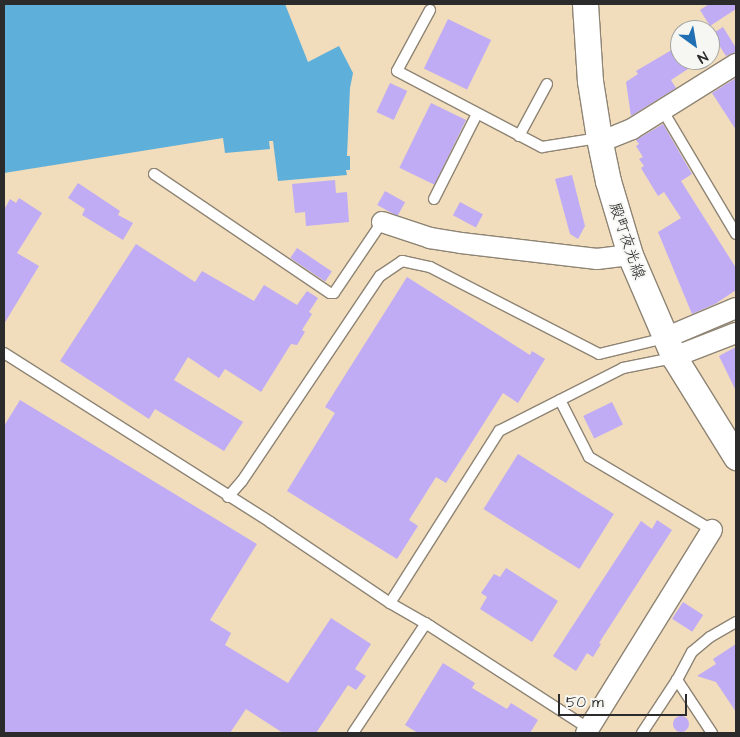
<!DOCTYPE html>
<meta charset="utf-8">
<style>
body{margin:0}
#map{position:relative;width:740px;height:737px;overflow:hidden;background:#f1dcbc;font-family:"Architects Daughter","Klee One",sans-serif}
div>[style]{position:absolute}
.water>*{inset:0;background:#5eafd9}
.building>*{inset:0;background:#bfacf5;transform-origin:0 0}
.round{border-radius:50%}
.roads{filter:drop-shadow(1px 0 #8e8474) drop-shadow(-1px 0 #8e8474) drop-shadow(0 1px #8e8474) drop-shadow(0 -1px #8e8474)}
.service>*{height:10px;margin:-5px;padding:0 5px;transform-origin:5px;border-radius:5px;background:#fff}
.minor>*{height:20px;margin:-10px;padding:0 10px;transform-origin:10px;border-radius:10px;background:#fff}
.tertiary>*{height:25px;margin:-12.5px;padding:0 12.5px;transform-origin:12.5px;border-radius:12.5px;background:#fff}
span{translate:-50% -50%;white-space:nowrap;text-align:center;line-height:1.15;-webkit-text-stroke:4px #f6f6f2;paint-order:stroke}
.street-label{font-size:16px;color:#2b2b2b}
.frame{position:absolute;inset:0;border:5px solid #2b2b2b;pointer-events:none}
.north{position:absolute;left:670px;top:20px;width:50px;height:50px;box-sizing:border-box;background:#f6f6f2;border:1px solid #a5a5a2;border-radius:50%;rotate:148deg;font-size:14px;font-weight:700;line-height:20px;text-align:center;color:#2b2b2b}
.north::after{content:'';display:block;margin:auto;width:18px;height:22px;background:#1f6fb2;clip-path:polygon(50% 0,100% 100%,50% 72%,0 100%)}
.scale{position:absolute;left:558px;top:694px;width:129px;height:22px;box-sizing:border-box;border:2px solid #2b2b2b;border-top:0;padding-left:6px;font-size:15px;line-height:18px;white-space:nowrap;color:#2b2b2b;-webkit-text-stroke:4px #f6f6f2;paint-order:stroke}
</style>
<div id="map">
<div class="water">
<div style="clip-path:polygon(4px 4px,285px 4px,308px 62px,339px 46px,353px 73px,350px 88px,347px 156px,350px 156px,350px 170px,346px 170px,347px 175px,278px 181px,273px 141px,269px 141px,270px 149px,225px 153px,223px 138px,4px 173px)"></div>
</div>
<div class="building">
<div style="clip-path:polygon(709px 4px,736px 4px,736px 9px,710px 26px,700px 10px)"></div>
<div style="left:448px;top:19px;width:48px;height:55px;rotate:26deg"></div>
<div style="clip-path:polygon(723px 27px,736px 48px,736px 52px,726px 56px,712px 34px)"></div>
<div style="clip-path:polygon(675px 48px,680px 60px,683px 60px,688px 69px,671px 80px,676px 88px,631px 116px,626px 82px,638px 74px,636px 71px)"></div>
<div style="clip-path:polygon(736px 78px,736px 130px,712px 93px)"></div>
<div style="left:390px;top:83px;width:19px;height:32px;rotate:25deg"></div>
<div style="left:431px;top:103px;width:39px;height:72px;rotate:26deg"></div>
<div style="clip-path:polygon(663px 124px,692px 174px,681px 181px,736px 268px,736px 290px,715px 304px,692px 314px,658px 232px,681px 218px,664px 192px,658px 196px,641px 168px,644px 166px,639px 159px,643px 157px,636px 146px,639px 144px,636px 140px)"></div>
<div style="clip-path:polygon(572px 175px,585px 226px,578px 239px,570px 234px,555px 179px)"></div>
<div style="clip-path:polygon(335px 180px,336px 193px,347px 192px,349px 222px,306px 226px,305px 212px,295px 213px,292px 184px)"></div>
<div style="clip-path:polygon(78px 183px,120px 211px,118px 215px,133px 223px,123px 240px,82px 215px,85px 209px,68px 198px)"></div>
<div style="left:385px;top:191px;width:23px;height:16px;rotate:29deg"></div>
<div style="clip-path:polygon(19px 198px,42px 213px,17px 253px,39px 266px,4px 324px,4px 210px,10px 199px,16px 203px)"></div>
<div style="left:460px;top:202px;width:26px;height:15px;rotate:28deg"></div>
<div style="clip-path:polygon(136px 244px,195px 282px,202px 271px,254px 301px,264px 285px,297px 305px,307px 291px,318px 298px,309px 312px,312px 314px,302px 330px,305px 332px,297px 345px,291px 344px,261px 392px,225px 369px,219px 378px,188px 357px,174px 380px,243px 422px,224px 451px,155px 409px,149px 419px,60px 361px)"></div>
<div style="left:297px;top:248px;width:42px;height:12px;rotate:34deg"></div>
<div style="clip-path:polygon(407px 277px,530px 355px,532px 351px,545px 359px,518px 403px,503px 393px,446px 483px,436px 477px,409px 520px,418px 526px,397px 559px,287px 491px,335px 413px,325px 407px)"></div>
<div style="clip-path:polygon(736px 347px,736px 391px,719px 356px)"></div>
<div style="clip-path:polygon(20px 400px,257px 544px,210px 620px,231px 633px,225px 645px,288px 683px,331px 618px,371px 644px,355px 669px,366px 676px,356px 690px,348px 685px,316px 733px,283px 733px,246px 709px,230px 733px,4px 733px,4px 426px)"></div>
<div style="left:612px;top:402px;width:25px;height:32px;rotate:64deg"></div>
<div style="left:518px;top:454px;width:113px;height:65px;rotate:32deg"></div>
<div style="clip-path:polygon(657px 520px,672px 530px,599px 643px,601px 644px,593px 657px,587px 653px,576px 671px,553px 656px,641px 521px,652px 529px)"></div>
<div style="clip-path:polygon(506px 568px,558px 601px,532px 642px,480px 609px,487px 597px,481px 593px,494px 574px,500px 577px)"></div>
<div style="left:683px;top:602px;width:24px;height:20px;rotate:33deg"></div>
<div style="clip-path:polygon(736px 644px,736px 712px,716px 682px,697px 676px,716px 664px,713px 659px)"></div>
<div style="clip-path:polygon(443px 663px,475px 683px,472px 688px,507px 709px,511px 703px,538px 720px,530px 733px,418px 733px,405px 725px)"></div>
<div class="round" style="left:673px;top:716px;width:16px;height:16px"></div>
</div>
<div class="roads">
<div class="service">
<div style="left:430px;top:10px;width:69px;rotate:118.4deg"></div>
<div style="left:397px;top:71px;width:164px;rotate:27.7deg"></div>
<div style="left:542px;top:147px;width:58px;rotate:-9deg"></div>
<div style="left:663px;top:111px;width:143px;rotate:59.3deg"></div>
<div style="left:519px;top:136px;width:59px;rotate:-61.7deg"></div>
<div style="left:154px;top:174px;width:212px;rotate:34.1deg"></div>
<div style="left:330px;top:293px;width:4px"></div>
<div style="left:334px;top:293px;width:86px;rotate:-55.9deg"></div>
<div style="left:434px;top:199px;width:95px;rotate:-63.2deg"></div>
<div style="left:4px;top:353px;width:315px;rotate:32.4deg"></div>
<div style="left:270px;top:522px;width:145px;rotate:34deg"></div>
<div style="left:390px;top:603px;width:46px;rotate:29.9deg"></div>
<div style="left:430px;top:626px;width:189px;rotate:32.9deg"></div>
<div style="left:560px;top:400px;width:64px;rotate:63deg"></div>
<div style="left:589px;top:457px;width:143px;rotate:30.7deg"></div>
<div style="left:228px;top:497px;width:21px;rotate:-49deg"></div>
<div style="left:242px;top:481px;width:247px;rotate:-56.1deg"></div>
<div style="left:380px;top:276px;width:27px;rotate:-34deg"></div>
<div style="left:402px;top:261px;width:29px;rotate:12deg"></div>
<div style="left:430px;top:267px;width:190px;rotate:27.2deg"></div>
<div style="left:599px;top:354px;width:68px;rotate:-13.6deg"></div>
<div style="left:390px;top:603px;width:204px;rotate:-57.6deg"></div>
<div style="left:499px;top:431px;width:139px;rotate:-26.9deg"></div>
<div style="left:623px;top:368px;width:51px;rotate:-11.3deg"></div>
<div style="left:353px;top:733px;width:132px;rotate:-56.4deg"></div>
<div style="left:642px;top:733px;width:64px;rotate:-56.6deg"></div>
<div style="left:712px;top:733px;width:64px;rotate:-123.4deg"></div>
<div style="left:677px;top:680px;width:32px;rotate:-62deg"></div>
<div style="left:692px;top:652px;width:23px;rotate:-40deg"></div>
<div style="left:710px;top:637px;width:30px;rotate:-30deg"></div>
</div>
<div class="minor">
<div style="left:600px;top:142px;width:35px;rotate:-22deg"></div>
<div style="left:632px;top:129px;width:123px;rotate:-32deg"></div>
<div style="left:382px;top:222px;width:51px;rotate:18.4deg"></div>
<div style="left:430px;top:238px;width:31px;rotate:9deg"></div>
<div style="left:461px;top:243px;width:137px;rotate:6.7deg"></div>
<div style="left:597px;top:259px;width:33px;rotate:-7deg"></div>
<div style="left:665px;top:338px;width:77px;rotate:-22.9deg"></div>
<div style="left:674px;top:357px;width:66px;rotate:-21.2deg"></div>
<div style="left:586px;top:733px;width:239px;rotate:-58.2deg"></div>
</div>
<div class="tertiary">
<div style="left:585px;top:4px;width:77px;rotate:86.3deg"></div>
<div style="left:590px;top:81px;width:58px;rotate:81deg"></div>
<div style="left:599px;top:138px;width:44px;rotate:78.2deg"></div>
<div style="left:608px;top:181px;width:77px;rotate:73.4deg"></div>
<div style="left:630px;top:255px;width:111px;rotate:66.7deg"></div>
<div style="left:674px;top:357px;width:118px;rotate:58.2deg"></div>
</div>
</div>
<div class="street-label">
<span style="left:627px;top:241px;rotate:71deg">殿町夜光線</span>
</div>
<div class="frame"></div>
<div class="north">N</div>
<div class="scale">50 m</div>
</div>
